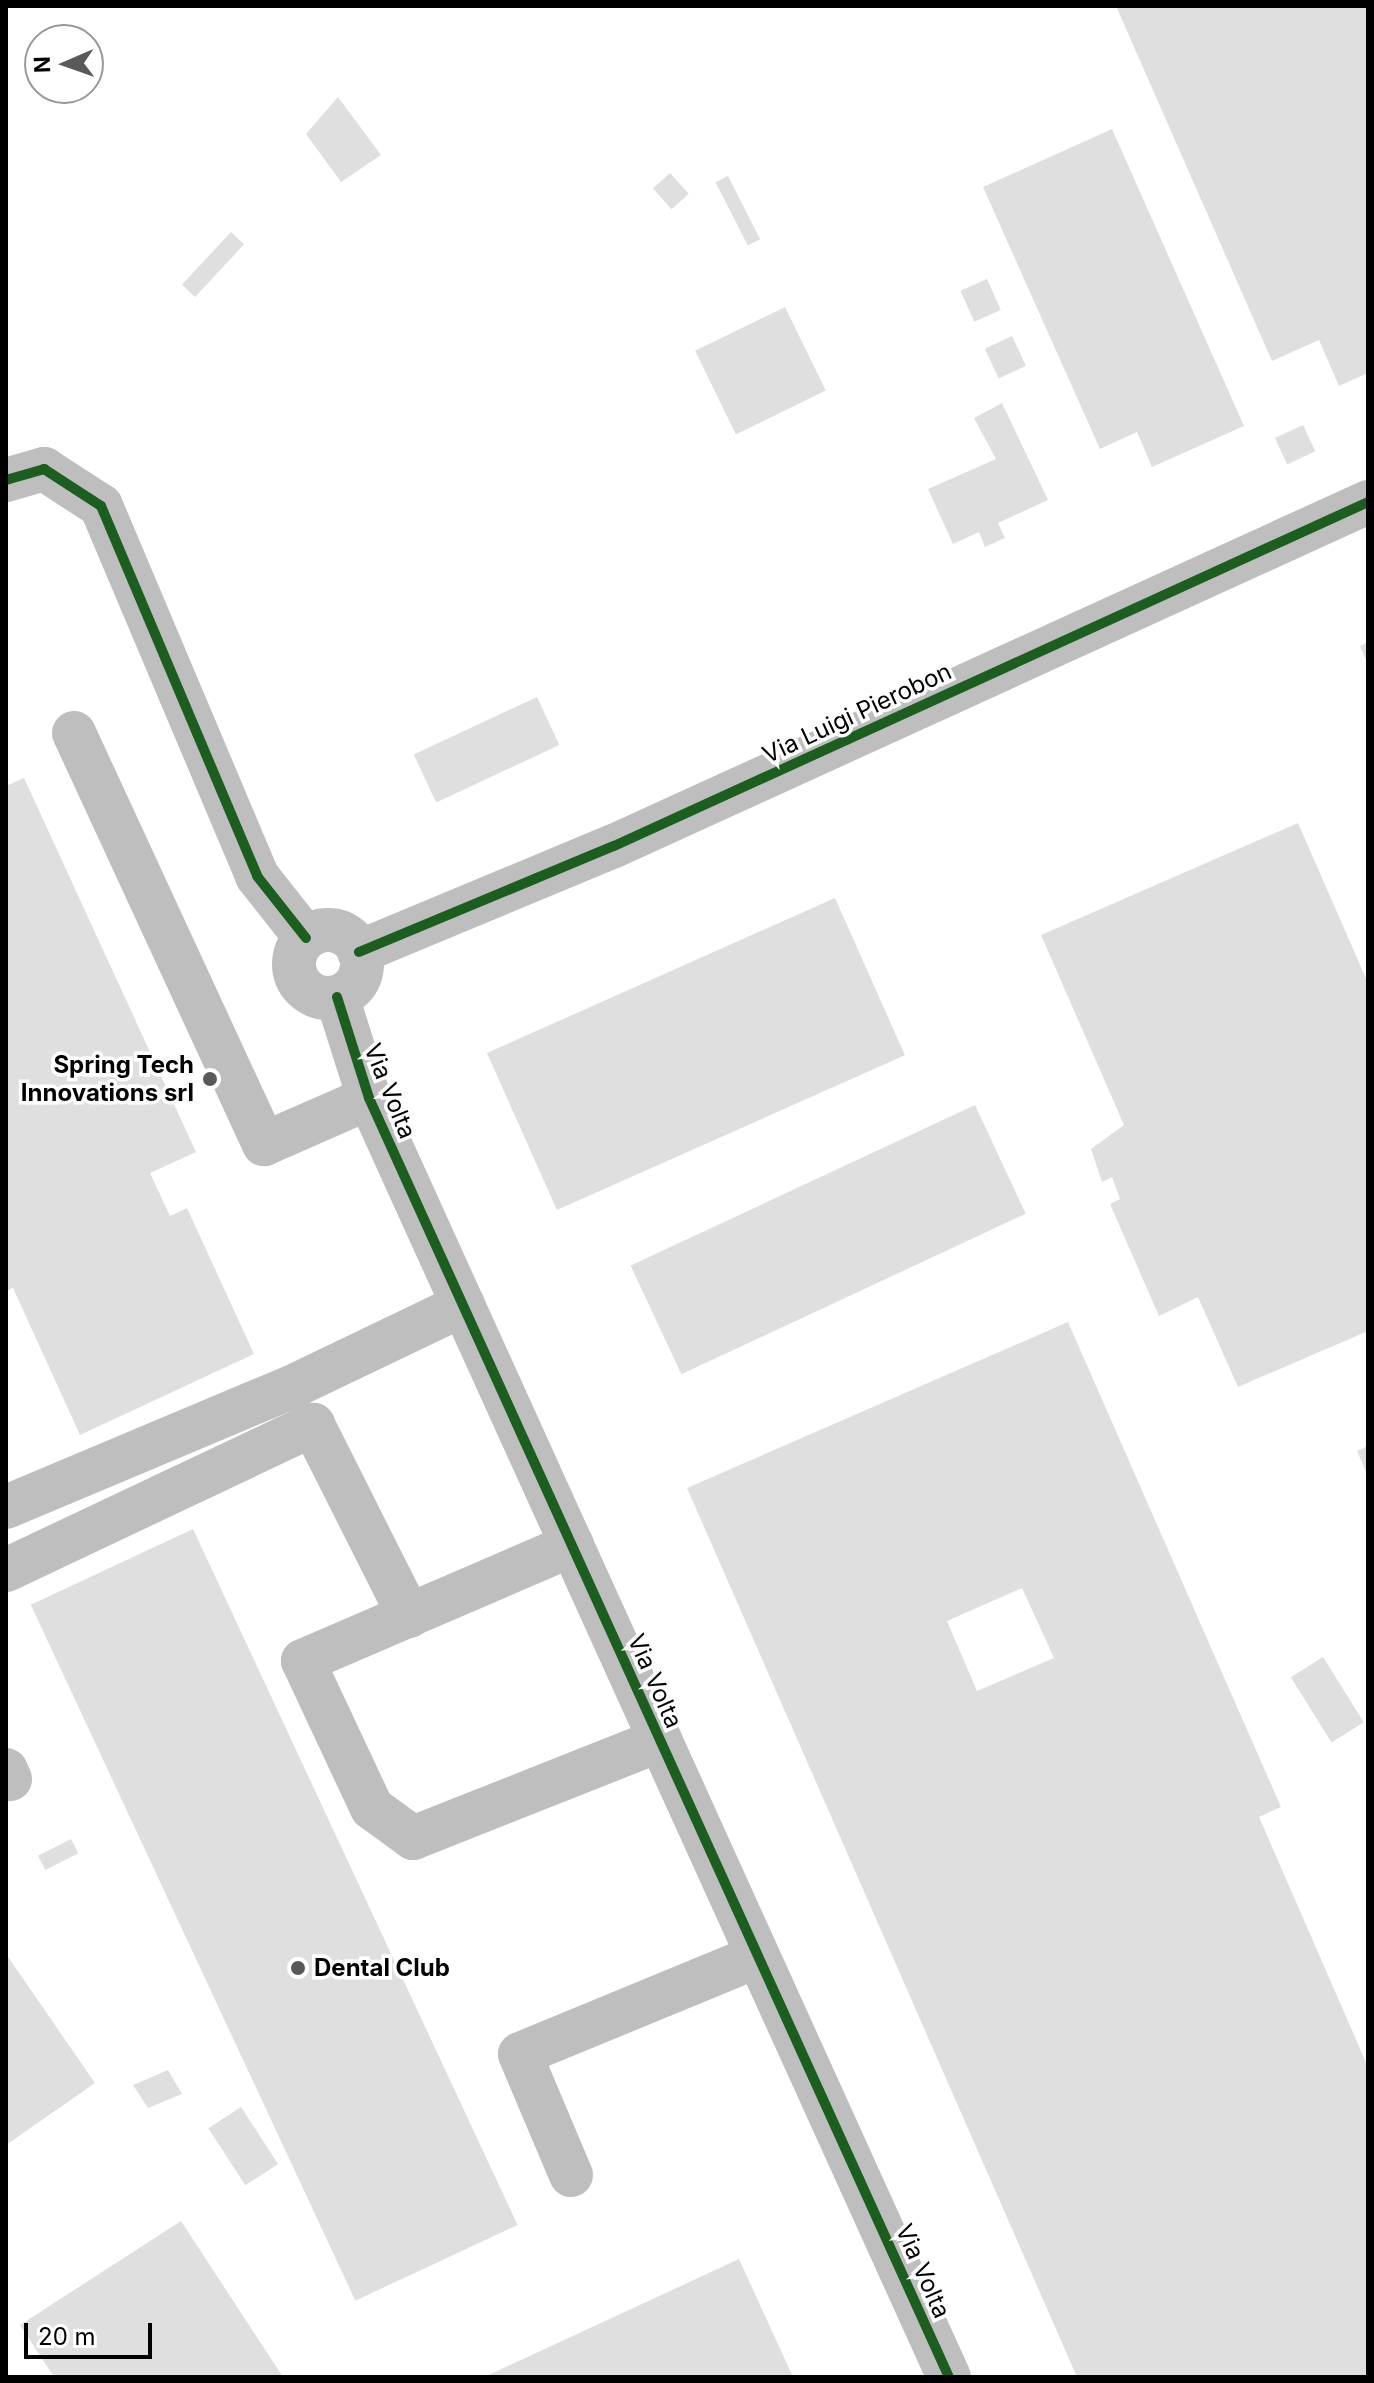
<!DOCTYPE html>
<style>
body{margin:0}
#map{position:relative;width:1374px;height:2383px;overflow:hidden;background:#fff;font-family:Inter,sans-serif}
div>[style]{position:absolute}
.building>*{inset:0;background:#dfdfdf;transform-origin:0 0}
.minor>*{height:44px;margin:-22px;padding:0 22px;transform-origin:22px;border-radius:22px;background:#bebebe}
.minor>.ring{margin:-22px;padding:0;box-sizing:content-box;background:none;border:44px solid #bebebe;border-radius:50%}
.cycleway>*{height:10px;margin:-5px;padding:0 5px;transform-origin:5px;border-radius:5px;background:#1b5e20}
.dots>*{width:22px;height:22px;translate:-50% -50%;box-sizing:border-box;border:4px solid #fff;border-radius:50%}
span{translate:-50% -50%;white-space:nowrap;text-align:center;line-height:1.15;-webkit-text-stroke:7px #fff;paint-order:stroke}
.street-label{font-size:24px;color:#000}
.poi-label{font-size:24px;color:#000;font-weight:700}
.right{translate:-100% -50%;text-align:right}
.left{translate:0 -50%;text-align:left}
.frame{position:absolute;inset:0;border:8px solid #000;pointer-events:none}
.north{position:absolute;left:24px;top:24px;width:80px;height:80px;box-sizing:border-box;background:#fff;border:2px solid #999;border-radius:50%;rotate:268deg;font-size:22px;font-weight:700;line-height:32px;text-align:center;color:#000}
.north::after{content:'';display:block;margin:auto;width:28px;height:36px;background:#595959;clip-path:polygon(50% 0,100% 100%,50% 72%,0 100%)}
.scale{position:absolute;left:24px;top:2323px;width:128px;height:36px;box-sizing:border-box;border:4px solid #000;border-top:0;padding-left:10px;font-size:24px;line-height:28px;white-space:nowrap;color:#000;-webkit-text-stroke:6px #fff;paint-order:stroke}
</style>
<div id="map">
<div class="building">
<div style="clip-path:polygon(1116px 6px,1368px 6px,1368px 373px,1339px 386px,1319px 340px,1272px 361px)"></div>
<div style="clip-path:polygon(338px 97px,381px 155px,341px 182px,306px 134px)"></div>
<div style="clip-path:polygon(1112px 129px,1244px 426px,1152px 467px,1137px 432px,1100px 449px,983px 187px)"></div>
<div style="left:670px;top:173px;width:28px;height:23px;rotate:48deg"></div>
<div style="left:728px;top:176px;width:71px;height:14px;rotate:63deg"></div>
<div style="left:231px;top:232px;width:18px;height:72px;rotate:43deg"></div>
<div style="left:987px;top:279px;width:34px;height:29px;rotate:66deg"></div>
<div style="left:785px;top:307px;width:93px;height:100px;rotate:64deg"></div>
<div style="left:1012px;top:336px;width:33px;height:30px;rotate:65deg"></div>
<div style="clip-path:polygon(1002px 403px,1048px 500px,998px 523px,1005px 538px,985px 547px,979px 532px,953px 544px,928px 489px,996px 459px,974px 418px)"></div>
<div style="left:1303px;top:425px;width:29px;height:31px;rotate:65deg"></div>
<div style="clip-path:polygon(1368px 642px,1368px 665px,1360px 646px)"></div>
<div style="left:537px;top:697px;width:53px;height:136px;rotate:65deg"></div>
<div style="clip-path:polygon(24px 778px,196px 1152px,150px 1173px,170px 1216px,187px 1208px,254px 1354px,80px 1435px,13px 1288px,6px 1291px,6px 786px)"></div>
<div style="clip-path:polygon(1298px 823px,1368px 983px,1368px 1331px,1238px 1387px,1198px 1297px,1159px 1316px,1110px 1204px,1120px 1199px,1112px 1177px,1102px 1182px,1091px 1149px,1124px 1125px,1041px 935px)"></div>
<div style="left:835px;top:898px;width:172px;height:381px;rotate:66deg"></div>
<div style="left:975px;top:1105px;width:120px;height:380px;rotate:65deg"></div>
<div style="clip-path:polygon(evenodd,1068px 1322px,1281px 1807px,1259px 1817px,1368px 2067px,1368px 2377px,1077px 2377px,687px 1488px,1068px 1322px,1022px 1588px,1054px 1658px,977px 1691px,947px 1621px,1022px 1588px)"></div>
<div style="clip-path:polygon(1368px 1446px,1368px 1476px,1357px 1451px)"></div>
<div style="left:193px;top:1529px;width:768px;height:179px;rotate:65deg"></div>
<div style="left:1323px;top:1657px;width:77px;height:38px;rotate:58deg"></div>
<div style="left:71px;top:1839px;width:16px;height:37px;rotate:63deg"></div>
<div style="clip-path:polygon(6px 1954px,95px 2083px,6px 2145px)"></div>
<div style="clip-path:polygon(168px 2070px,182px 2094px,148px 2108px,133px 2085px)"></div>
<div style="left:241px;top:2107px;width:68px;height:39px;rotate:57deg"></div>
<div style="clip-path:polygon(181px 2221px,283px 2377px,54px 2377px,20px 2325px)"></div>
<div style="clip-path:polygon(739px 2259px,793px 2377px,484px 2377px,644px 2303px)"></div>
</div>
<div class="minor">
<div style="left:6px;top:480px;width:40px;rotate:-16deg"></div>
<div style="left:44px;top:469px;width:68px;rotate:33deg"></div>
<div style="left:101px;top:506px;width:402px;rotate:67.1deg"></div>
<div style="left:257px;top:876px;width:79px;rotate:51.7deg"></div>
<div style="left:74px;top:733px;width:453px;rotate:65.2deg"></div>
<div style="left:264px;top:1144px;width:115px;rotate:-23.7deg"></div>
<div class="ring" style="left:294px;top:930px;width:24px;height:24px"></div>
<div style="left:359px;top:952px;width:276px;rotate:-22.6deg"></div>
<div style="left:614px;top:846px;width:829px;rotate:-24.52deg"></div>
<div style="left:337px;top:997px;width:106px;rotate:72.4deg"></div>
<div style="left:369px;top:1098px;width:1404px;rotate:65.61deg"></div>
<div style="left:6px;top:1507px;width:317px;rotate:-22.8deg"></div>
<div style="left:298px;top:1384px;width:183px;rotate:-25.6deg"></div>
<div style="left:572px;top:1545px;width:293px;rotate:156.7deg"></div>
<div style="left:303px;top:1661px;width:162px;rotate:64.9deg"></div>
<div style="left:372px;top:1808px;width:51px;rotate:36.2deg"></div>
<div style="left:413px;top:1838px;width:266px;rotate:-21.6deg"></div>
<div style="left:6px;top:1570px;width:340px;rotate:-25.3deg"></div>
<div style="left:313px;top:1425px;width:214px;rotate:63.3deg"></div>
<div style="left:6px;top:1770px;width:10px;rotate:66deg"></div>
<div style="left:571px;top:2175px;width:131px;rotate:-112.9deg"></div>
<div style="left:520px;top:2054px;width:257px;rotate:-22.4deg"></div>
</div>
<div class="cycleway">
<div style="left:6px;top:480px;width:40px;rotate:-16deg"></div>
<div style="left:44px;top:469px;width:68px;rotate:33deg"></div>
<div style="left:101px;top:506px;width:402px;rotate:67.1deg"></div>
<div style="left:257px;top:876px;width:79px;rotate:51.7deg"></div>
<div style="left:359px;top:952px;width:276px;rotate:-22.6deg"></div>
<div style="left:614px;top:846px;width:829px;rotate:-24.52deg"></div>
<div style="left:337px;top:997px;width:106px;rotate:72.4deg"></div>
<div style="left:369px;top:1098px;width:1404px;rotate:65.61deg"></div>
</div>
<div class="dots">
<div style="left:210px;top:1079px;background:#595959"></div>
<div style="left:298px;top:1968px;background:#595959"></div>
</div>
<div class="street-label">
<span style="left:857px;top:713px;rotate:-25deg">Via Luigi Pierobon</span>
<span style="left:390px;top:1091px;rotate:68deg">Via Volta</span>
<span style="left:655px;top:1681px;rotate:66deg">Via Volta</span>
<span style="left:923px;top:2271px;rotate:66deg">Via Volta</span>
</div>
<div class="poi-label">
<span class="right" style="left:194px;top:1079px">Spring Tech<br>Innovations srl</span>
<span class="left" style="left:314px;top:1968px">Dental Club</span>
</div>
<div class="frame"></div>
<div class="north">N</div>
<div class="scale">20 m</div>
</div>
